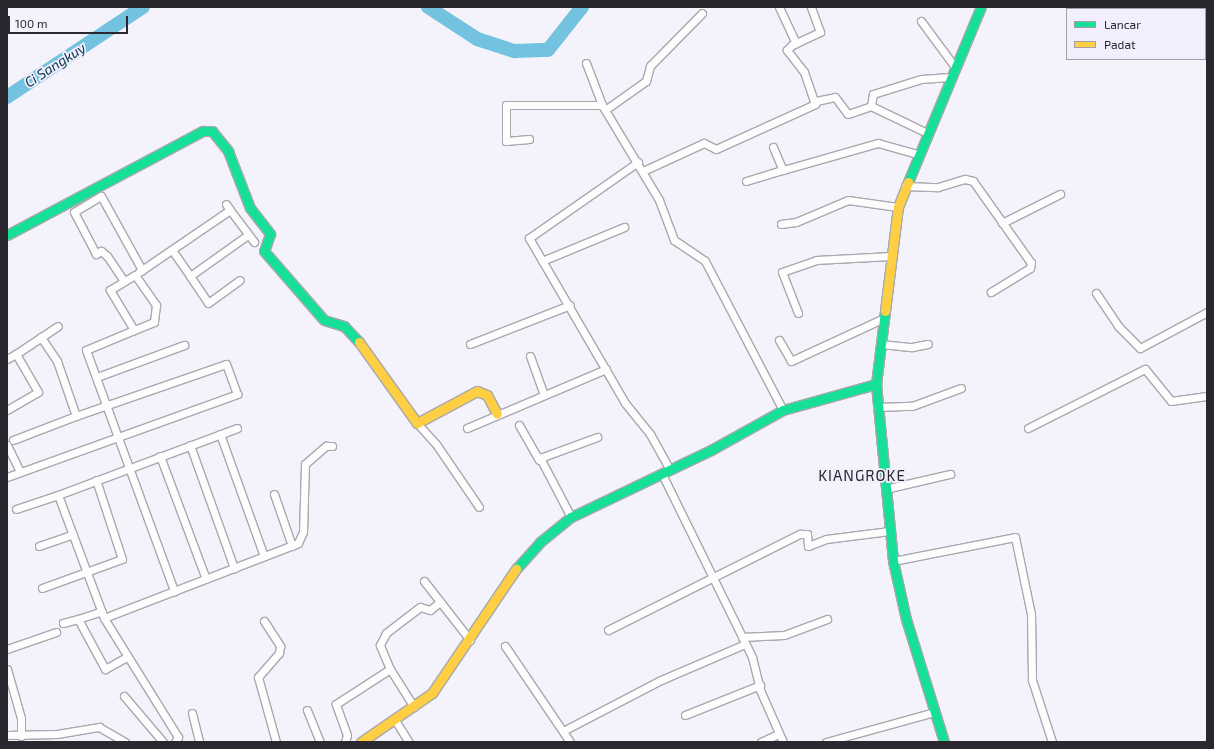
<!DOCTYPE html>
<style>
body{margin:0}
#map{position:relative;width:1214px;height:749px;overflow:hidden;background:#f4f2fa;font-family:"Exo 2",sans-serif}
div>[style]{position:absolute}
.river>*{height:14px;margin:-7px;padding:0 7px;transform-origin:7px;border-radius:7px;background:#73c2df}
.roads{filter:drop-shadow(1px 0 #a9a8ae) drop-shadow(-1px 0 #a9a8ae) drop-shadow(0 1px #a9a8ae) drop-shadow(0 -1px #a9a8ae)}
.street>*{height:7px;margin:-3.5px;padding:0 3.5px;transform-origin:3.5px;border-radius:3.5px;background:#fdfdfe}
.fast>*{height:9px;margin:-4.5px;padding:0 4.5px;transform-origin:4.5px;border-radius:4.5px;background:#16e098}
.slow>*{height:9px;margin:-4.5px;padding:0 4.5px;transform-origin:4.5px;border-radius:4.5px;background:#ffcf43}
span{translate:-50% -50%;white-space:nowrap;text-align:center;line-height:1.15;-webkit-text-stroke:3.5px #f2eefe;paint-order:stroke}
.water-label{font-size:14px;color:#013645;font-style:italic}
.quarter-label{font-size:15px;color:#2a282e;letter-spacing:1px}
.frame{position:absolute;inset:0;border:8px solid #2a282e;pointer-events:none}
.legend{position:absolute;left:1066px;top:8px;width:140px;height:52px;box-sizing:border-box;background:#f2eefe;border:1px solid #a29fab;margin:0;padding:5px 7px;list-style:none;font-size:12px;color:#2a282e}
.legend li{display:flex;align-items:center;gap:8px;height:20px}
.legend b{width:20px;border:1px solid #a29fab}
.scale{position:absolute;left:8px;top:16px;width:120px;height:18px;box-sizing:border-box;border:2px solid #2a282e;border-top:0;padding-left:5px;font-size:12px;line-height:14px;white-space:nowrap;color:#2a282e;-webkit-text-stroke:3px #f2eefe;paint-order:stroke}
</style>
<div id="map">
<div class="river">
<div style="left:428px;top:7px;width:59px;rotate:33.1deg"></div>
<div style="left:477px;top:39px;width:40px;rotate:18deg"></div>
<div style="left:515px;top:51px;width:33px;rotate:-2deg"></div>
<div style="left:548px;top:50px;width:55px;rotate:-51.7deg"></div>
<div style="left:7px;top:97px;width:163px;rotate:-33.5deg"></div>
</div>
<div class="roads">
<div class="street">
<div style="left:779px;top:7px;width:40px;rotate:65deg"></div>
<div style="left:921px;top:21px;width:57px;rotate:53.5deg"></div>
<div style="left:586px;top:63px;width:45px;rotate:69.1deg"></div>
<div style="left:602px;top:105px;width:111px;rotate:59deg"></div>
<div style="left:659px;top:200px;width:43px;rotate:69.4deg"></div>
<div style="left:674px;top:240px;width:37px;rotate:34deg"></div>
<div style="left:705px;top:261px;width:168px;rotate:62.4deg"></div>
<div style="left:816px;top:101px;width:19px;rotate:-12deg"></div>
<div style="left:835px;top:97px;width:21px;rotate:53deg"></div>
<div style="left:848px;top:114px;width:24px;rotate:-19deg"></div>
<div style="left:871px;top:106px;width:12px;rotate:-81deg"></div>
<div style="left:873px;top:94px;width:50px;rotate:-17.4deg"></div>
<div style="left:921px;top:79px;width:29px;rotate:-4deg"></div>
<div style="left:871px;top:106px;width:62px;rotate:25.7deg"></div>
<div style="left:605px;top:110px;width:50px;rotate:-35.3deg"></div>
<div style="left:646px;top:81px;width:16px;rotate:-75deg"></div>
<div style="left:650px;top:66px;width:74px;rotate:-45.5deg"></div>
<div style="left:529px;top:139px;width:23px;rotate:175deg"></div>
<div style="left:506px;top:141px;width:36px;rotate:-90deg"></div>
<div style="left:506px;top:105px;width:96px"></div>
<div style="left:773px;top:147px;width:25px;rotate:67deg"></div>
<div style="left:783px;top:170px;width:99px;rotate:-15.9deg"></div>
<div style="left:878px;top:143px;width:41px;rotate:15.8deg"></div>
<div style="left:638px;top:162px;width:133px;rotate:145.1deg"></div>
<div style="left:529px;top:238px;width:191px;rotate:59.8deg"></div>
<div style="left:625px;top:403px;width:40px;rotate:51deg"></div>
<div style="left:650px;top:434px;width:41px;rotate:60.9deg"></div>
<div style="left:643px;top:171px;width:67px;rotate:-24.7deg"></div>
<div style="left:704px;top:143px;width:13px;rotate:27deg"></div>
<div style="left:716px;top:149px;width:109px;rotate:-24.4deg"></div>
<div style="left:815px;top:104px;width:34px;rotate:-109deg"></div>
<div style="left:804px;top:72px;width:28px;rotate:-128deg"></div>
<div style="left:787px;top:50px;width:7px;rotate:-45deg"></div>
<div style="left:792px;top:45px;width:31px;rotate:-25deg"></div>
<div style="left:820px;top:32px;width:27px;rotate:-110deg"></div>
<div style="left:746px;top:181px;width:39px;rotate:-17deg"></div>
<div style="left:905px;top:186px;width:33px;rotate:2deg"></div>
<div style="left:938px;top:187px;width:28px;rotate:-17deg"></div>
<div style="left:965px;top:179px;width:8px;rotate:14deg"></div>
<div style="left:973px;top:181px;width:100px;rotate:54.7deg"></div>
<div style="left:1031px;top:263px;width:5px;rotate:101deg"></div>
<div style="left:1030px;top:268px;width:46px;rotate:148.4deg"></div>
<div style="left:230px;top:210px;width:40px;rotate:53deg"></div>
<div style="left:1002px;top:223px;width:65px;rotate:-26.6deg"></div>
<div style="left:781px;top:224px;width:15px;rotate:-8deg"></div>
<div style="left:796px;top:222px;width:56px;rotate:-22.9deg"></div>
<div style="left:848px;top:200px;width:50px;rotate:8deg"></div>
<div style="left:172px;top:250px;width:32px;rotate:55deg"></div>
<div style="left:190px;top:276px;width:71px;rotate:-35.3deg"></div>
<div style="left:542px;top:261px;width:89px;rotate:-22.5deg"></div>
<div style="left:139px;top:272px;width:110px;rotate:-34.3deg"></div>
<div style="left:230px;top:210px;width:7px;rotate:-124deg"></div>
<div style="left:190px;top:276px;width:32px;rotate:56deg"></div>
<div style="left:208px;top:303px;width:39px;rotate:-36deg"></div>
<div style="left:124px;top:281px;width:30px;rotate:-124deg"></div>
<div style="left:107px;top:256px;width:8px;rotate:-140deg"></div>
<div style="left:101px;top:251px;width:6px;rotate:149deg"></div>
<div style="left:96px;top:254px;width:47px;rotate:-117.6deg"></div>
<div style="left:74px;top:212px;width:31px;rotate:-31deg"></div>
<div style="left:101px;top:196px;width:85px;rotate:61deg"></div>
<div style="left:1096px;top:293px;width:40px;rotate:56deg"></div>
<div style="left:1118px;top:326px;width:31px;rotate:45deg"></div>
<div style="left:1140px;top:348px;width:76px;rotate:-28.2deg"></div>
<div style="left:798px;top:313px;width:44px;rotate:-111.3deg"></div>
<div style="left:782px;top:272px;width:36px;rotate:-19deg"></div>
<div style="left:816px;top:260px;width:75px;rotate:-3.1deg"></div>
<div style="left:134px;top:330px;width:47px;rotate:-121deg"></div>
<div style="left:110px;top:290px;width:29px;rotate:-31deg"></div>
<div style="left:135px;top:275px;width:37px;rotate:55deg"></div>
<div style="left:156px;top:305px;width:17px;rotate:97deg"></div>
<div style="left:154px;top:322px;width:22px;rotate:158deg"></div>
<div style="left:134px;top:330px;width:52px;rotate:157.4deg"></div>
<div style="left:86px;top:350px;width:257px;rotate:69.9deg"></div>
<div style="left:779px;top:340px;width:24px;rotate:60deg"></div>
<div style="left:791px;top:361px;width:102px;rotate:-24.8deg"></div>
<div style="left:470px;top:344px;width:107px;rotate:-21.3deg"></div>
<div style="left:881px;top:344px;width:31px;rotate:6deg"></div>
<div style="left:912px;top:347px;width:16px;rotate:-11deg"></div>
<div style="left:16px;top:354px;width:50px;rotate:-33.7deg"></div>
<div style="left:530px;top:356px;width:41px;rotate:70.3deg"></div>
<div style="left:7px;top:359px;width:10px;rotate:-29deg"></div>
<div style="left:16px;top:354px;width:44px;rotate:59.9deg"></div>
<div style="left:38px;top:392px;width:36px;rotate:150deg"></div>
<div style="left:97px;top:377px;width:93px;rotate:-20.2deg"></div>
<div style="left:877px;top:407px;width:35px;rotate:-2deg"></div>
<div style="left:912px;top:406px;width:52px;rotate:-20.2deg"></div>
<div style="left:417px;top:423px;width:28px;rotate:48deg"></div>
<div style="left:436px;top:444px;width:76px;rotate:55.7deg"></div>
<div style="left:519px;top:425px;width:40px;rotate:60.3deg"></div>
<div style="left:467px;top:428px;width:151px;rotate:-23deg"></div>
<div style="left:1028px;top:428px;width:131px;rotate:-26.8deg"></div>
<div style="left:1145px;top:369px;width:41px;rotate:50.9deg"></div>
<div style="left:1171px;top:401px;width:36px;rotate:-8deg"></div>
<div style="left:220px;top:434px;width:130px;rotate:70.2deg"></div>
<div style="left:13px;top:440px;width:67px;rotate:-20.9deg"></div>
<div style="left:7px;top:445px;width:30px;rotate:64deg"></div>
<div style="left:190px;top:445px;width:131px;rotate:70.3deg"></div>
<div style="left:160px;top:456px;width:131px;rotate:69.5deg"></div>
<div style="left:662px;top:474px;width:204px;rotate:63.8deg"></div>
<div style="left:752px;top:657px;width:34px;rotate:76deg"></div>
<div style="left:760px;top:690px;width:57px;rotate:66.1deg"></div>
<div style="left:7px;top:477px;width:245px;rotate:-19.8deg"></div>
<div style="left:237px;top:394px;width:32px;rotate:-110deg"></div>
<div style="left:226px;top:364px;width:159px;rotate:160.9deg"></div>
<div style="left:76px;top:416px;width:58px;rotate:-109.1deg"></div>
<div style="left:57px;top:361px;width:29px;rotate:-124deg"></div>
<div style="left:885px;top:489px;width:67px;rotate:-13deg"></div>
<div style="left:274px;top:494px;width:55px;rotate:70.9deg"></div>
<div style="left:58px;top:495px;width:191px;rotate:-20.5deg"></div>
<div style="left:16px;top:509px;width:44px;rotate:-18.4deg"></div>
<div style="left:58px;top:495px;width:131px;rotate:69.5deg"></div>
<div style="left:571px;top:517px;width:67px;rotate:-117.7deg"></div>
<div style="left:540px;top:458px;width:61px;rotate:-20.2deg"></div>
<div style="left:39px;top:546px;width:36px;rotate:-19deg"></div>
<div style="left:893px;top:561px;width:124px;rotate:-11.1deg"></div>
<div style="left:1015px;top:537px;width:79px;rotate:78.3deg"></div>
<div style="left:1031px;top:614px;width:66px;rotate:89.1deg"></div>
<div style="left:1032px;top:680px;width:65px;rotate:72.1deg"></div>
<div style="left:424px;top:581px;width:75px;rotate:52.1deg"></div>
<div style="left:42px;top:588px;width:85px;rotate:-19.9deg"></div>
<div style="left:122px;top:559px;width:83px;rotate:-108.2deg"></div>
<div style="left:78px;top:619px;width:25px;rotate:-18deg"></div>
<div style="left:264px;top:621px;width:30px;rotate:57deg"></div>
<div style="left:280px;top:646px;width:7px;rotate:98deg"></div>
<div style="left:279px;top:653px;width:32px;rotate:131deg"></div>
<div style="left:258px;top:677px;width:67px;rotate:74.5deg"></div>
<div style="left:63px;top:623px;width:16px;rotate:-15deg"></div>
<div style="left:78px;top:619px;width:57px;rotate:61.6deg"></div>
<div style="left:105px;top:669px;width:26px;rotate:-29deg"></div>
<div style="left:608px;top:630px;width:215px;rotate:-26.6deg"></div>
<div style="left:800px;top:534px;width:7px"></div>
<div style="left:807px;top:534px;width:12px;rotate:85deg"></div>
<div style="left:808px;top:546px;width:19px;rotate:-21deg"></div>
<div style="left:826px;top:539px;width:64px;rotate:-7.1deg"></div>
<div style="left:742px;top:637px;width:42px;rotate:-2.7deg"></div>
<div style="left:784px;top:635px;width:46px;rotate:-20.4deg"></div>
<div style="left:505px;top:646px;width:116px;rotate:55.9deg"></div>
<div style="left:7px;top:649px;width:52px;rotate:-19.1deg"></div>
<div style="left:7px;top:669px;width:51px;rotate:74.1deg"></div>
<div style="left:21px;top:718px;width:18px;rotate:90deg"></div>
<div style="left:390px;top:669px;width:45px;rotate:57.7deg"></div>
<div style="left:124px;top:696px;width:60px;rotate:49.7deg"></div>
<div style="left:307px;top:710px;width:35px;rotate:68deg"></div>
<div style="left:192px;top:713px;width:30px;rotate:76deg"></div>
<div style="left:685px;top:715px;width:81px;rotate:-21.8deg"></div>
<div style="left:395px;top:720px;width:26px;rotate:58deg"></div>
<div style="left:563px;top:731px;width:110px;rotate:-27.5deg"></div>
<div style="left:661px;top:680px;width:91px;rotate:-23.2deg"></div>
<div style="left:7px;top:735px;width:50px;rotate:-1.1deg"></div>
<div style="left:57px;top:734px;width:43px;rotate:-9.5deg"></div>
<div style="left:99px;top:727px;width:30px;rotate:30deg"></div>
<div style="left:175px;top:742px;width:6px;rotate:-59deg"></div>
<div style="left:178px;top:737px;width:140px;rotate:-121.9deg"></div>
<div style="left:104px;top:618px;width:208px;rotate:-21.1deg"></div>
<div style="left:298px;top:543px;width:12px;rotate:-66deg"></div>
<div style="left:303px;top:532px;width:68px;rotate:-88.3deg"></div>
<div style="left:305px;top:464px;width:28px;rotate:-41deg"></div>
<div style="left:326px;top:446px;width:6px"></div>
<div style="left:345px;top:742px;width:7px;rotate:-74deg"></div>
<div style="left:347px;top:735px;width:33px;rotate:-110deg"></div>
<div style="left:336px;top:704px;width:64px;rotate:-32.9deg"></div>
<div style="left:390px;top:669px;width:26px;rotate:-113deg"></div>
<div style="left:380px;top:645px;width:13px;rotate:-63deg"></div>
<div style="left:386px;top:633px;width:43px;rotate:-37.4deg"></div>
<div style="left:420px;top:607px;width:10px;rotate:17deg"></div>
<div style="left:430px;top:610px;width:13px;rotate:-39deg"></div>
<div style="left:761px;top:742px;width:19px;rotate:-25deg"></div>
<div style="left:826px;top:742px;width:113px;rotate:-15.4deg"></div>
</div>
<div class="fast">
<div style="left:908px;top:182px;width:190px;rotate:-67.4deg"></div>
<div style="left:7px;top:235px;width:222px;rotate:-28deg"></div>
<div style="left:203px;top:131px;width:9px"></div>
<div style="left:212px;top:131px;width:26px;rotate:51deg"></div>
<div style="left:228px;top:151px;width:61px;rotate:68.9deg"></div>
<div style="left:250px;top:208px;width:33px;rotate:52deg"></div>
<div style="left:270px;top:234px;width:18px;rotate:109deg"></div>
<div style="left:264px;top:251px;width:91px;rotate:49deg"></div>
<div style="left:324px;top:320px;width:21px;rotate:17deg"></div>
<div style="left:344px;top:326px;width:22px;rotate:47deg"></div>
<div style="left:885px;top:311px;width:74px;rotate:97deg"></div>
<div style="left:876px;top:384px;width:178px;rotate:84.5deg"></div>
<div style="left:893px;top:561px;width:59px;rotate:77.4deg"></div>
<div style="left:906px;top:619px;width:129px;rotate:72.8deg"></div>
<div style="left:516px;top:569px;width:36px;rotate:-48deg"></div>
<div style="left:540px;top:542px;width:40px;rotate:-39deg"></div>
<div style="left:571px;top:517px;width:155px;rotate:-25.6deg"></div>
<div style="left:711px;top:450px;width:82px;rotate:-29.1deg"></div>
<div style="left:783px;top:410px;width:97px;rotate:-15.6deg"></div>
</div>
<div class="slow">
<div style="left:885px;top:311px;width:105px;rotate:-82.9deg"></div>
<div style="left:898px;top:207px;width:27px;rotate:-68deg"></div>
<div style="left:359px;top:342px;width:100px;rotate:54.4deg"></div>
<div style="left:417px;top:423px;width:68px;rotate:-28.1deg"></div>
<div style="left:477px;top:391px;width:11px;rotate:22deg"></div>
<div style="left:487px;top:395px;width:21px;rotate:62deg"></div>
<div style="left:361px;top:742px;width:86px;rotate:-34.6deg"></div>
<div style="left:432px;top:693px;width:150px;rotate:-55.9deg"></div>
</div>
</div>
<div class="water-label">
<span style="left:55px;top:65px;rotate:-33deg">Ci Sangkuy</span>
</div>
<div class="quarter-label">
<span style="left:862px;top:476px">KIANGROKE</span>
</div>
<div class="frame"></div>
<ul class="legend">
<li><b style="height:5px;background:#16e098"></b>Lancar</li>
<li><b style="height:5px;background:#ffcf43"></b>Padat</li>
</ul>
<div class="scale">100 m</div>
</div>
